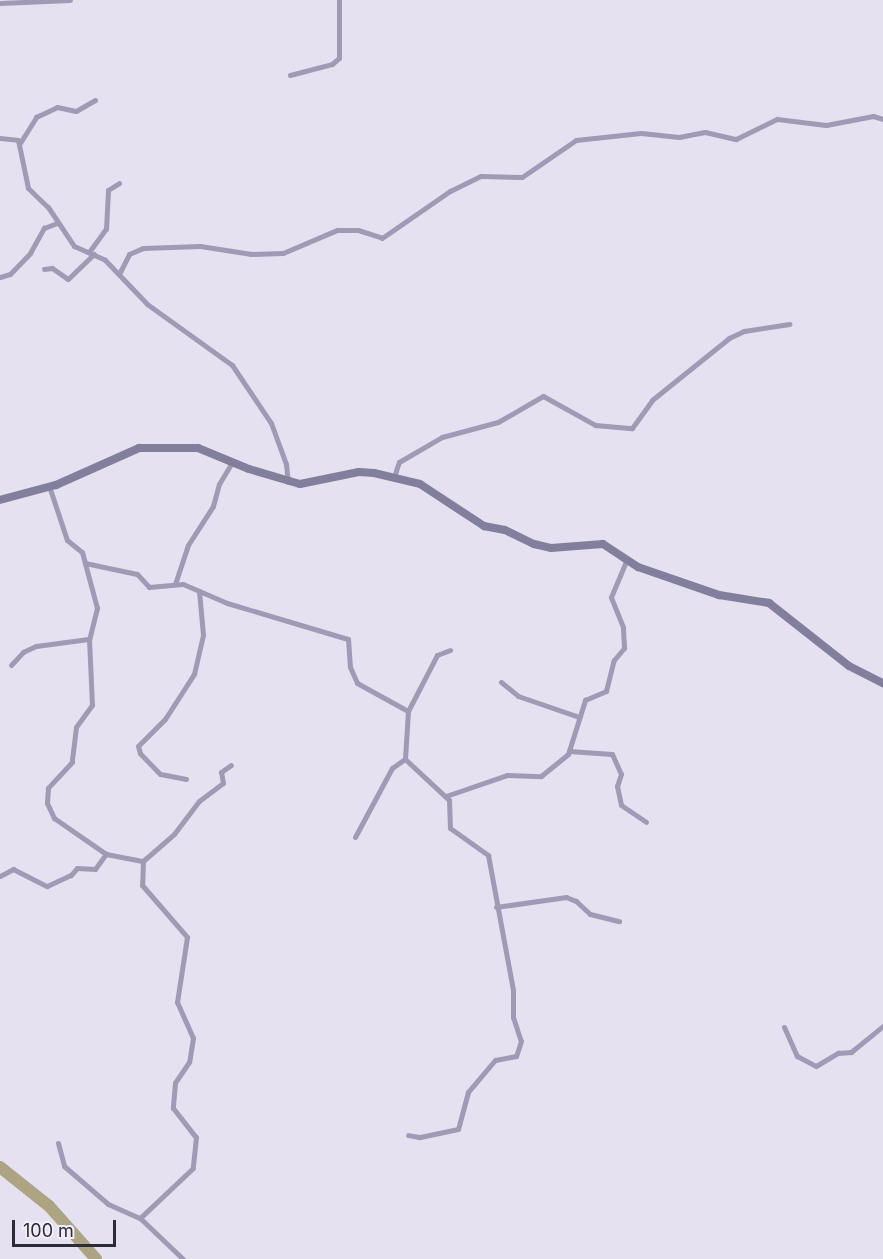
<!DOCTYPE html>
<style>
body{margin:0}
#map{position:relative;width:883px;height:1259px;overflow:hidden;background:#e5e1f1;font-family:Inter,sans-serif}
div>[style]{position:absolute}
.river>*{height:12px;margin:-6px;padding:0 6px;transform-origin:6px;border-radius:6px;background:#aca482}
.street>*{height:5px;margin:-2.5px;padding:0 2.5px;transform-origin:2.5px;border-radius:2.5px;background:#a09bb5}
.secondary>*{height:8px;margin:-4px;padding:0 4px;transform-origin:4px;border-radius:4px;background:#827f9d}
span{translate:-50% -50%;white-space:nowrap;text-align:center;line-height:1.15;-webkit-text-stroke:6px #f1edf9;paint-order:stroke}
.scale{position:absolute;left:12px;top:1220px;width:104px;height:27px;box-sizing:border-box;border:3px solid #2c2b38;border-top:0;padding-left:8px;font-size:18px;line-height:21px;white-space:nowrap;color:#2c2b38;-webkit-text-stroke:4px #f1edf9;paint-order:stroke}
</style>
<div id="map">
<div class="river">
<div style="left:0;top:1167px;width:63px;rotate:38.5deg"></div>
<div style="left:49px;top:1206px;width:71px;rotate:48.4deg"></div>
</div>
<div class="street">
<div style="left:0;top:3px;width:70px;rotate:-2.5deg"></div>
<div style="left:290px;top:75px;width:43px;rotate:-14.7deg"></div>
<div style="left:332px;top:64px;width:9px;rotate:-41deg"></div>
<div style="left:339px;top:58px;width:58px;rotate:-90deg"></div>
<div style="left:0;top:138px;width:18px;rotate:6deg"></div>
<div style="left:18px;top:140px;width:49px;rotate:78.2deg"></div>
<div style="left:28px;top:188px;width:28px;rotate:44deg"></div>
<div style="left:48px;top:207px;width:47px;rotate:56.3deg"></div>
<div style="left:74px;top:246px;width:34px;rotate:24deg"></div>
<div style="left:105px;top:260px;width:61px;rotate:46.3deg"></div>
<div style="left:147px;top:304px;width:105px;rotate:35.7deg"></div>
<div style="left:232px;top:365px;width:70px;rotate:56.1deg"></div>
<div style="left:271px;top:423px;width:44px;rotate:69.9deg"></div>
<div style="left:286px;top:464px;width:18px;rotate:84deg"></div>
<div style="left:20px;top:143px;width:31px;rotate:-58deg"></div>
<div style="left:36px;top:117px;width:23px;rotate:-25deg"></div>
<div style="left:57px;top:107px;width:19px;rotate:12deg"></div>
<div style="left:76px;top:111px;width:22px;rotate:-30deg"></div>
<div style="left:89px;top:252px;width:29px;rotate:-54deg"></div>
<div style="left:106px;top:229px;width:39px;rotate:-87deg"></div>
<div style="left:108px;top:190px;width:13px;rotate:-32deg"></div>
<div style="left:44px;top:269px;width:8px;rotate:-7deg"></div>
<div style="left:52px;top:268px;width:19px;rotate:35deg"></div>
<div style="left:68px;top:279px;width:36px;rotate:-44deg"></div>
<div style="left:119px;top:274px;width:22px;rotate:-63deg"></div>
<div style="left:129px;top:254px;width:15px;rotate:-23deg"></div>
<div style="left:143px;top:248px;width:57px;rotate:-2deg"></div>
<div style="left:200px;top:246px;width:52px;rotate:8.9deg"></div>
<div style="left:251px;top:254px;width:32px;rotate:-2deg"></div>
<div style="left:283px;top:253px;width:59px;rotate:-23.1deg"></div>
<div style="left:337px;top:230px;width:21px"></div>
<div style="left:358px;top:230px;width:25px;rotate:18deg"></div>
<div style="left:382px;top:238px;width:83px;rotate:-34.7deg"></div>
<div style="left:450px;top:191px;width:34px;rotate:-26deg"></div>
<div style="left:481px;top:176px;width:41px;rotate:1.4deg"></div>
<div style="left:522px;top:177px;width:65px;rotate:-34.4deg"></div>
<div style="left:576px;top:140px;width:65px;rotate:-6.1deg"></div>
<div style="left:641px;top:133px;width:38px;rotate:6deg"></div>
<div style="left:679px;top:137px;width:26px;rotate:-11deg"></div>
<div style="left:705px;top:132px;width:32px;rotate:13deg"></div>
<div style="left:736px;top:139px;width:46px;rotate:-26deg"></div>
<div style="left:777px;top:119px;width:49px;rotate:7deg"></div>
<div style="left:826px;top:125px;width:48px;rotate:-10.8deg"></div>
<div style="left:873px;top:116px;width:10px;rotate:17deg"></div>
<div style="left:0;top:277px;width:10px;rotate:-17deg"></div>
<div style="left:10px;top:274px;width:29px;rotate:-46deg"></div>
<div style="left:30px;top:253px;width:29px;rotate:-61deg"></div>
<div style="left:44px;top:228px;width:14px;rotate:-21deg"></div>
<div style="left:394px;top:477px;width:16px;rotate:-72deg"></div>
<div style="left:399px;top:462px;width:50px;rotate:-30.2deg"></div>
<div style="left:442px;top:437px;width:58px;rotate:-15deg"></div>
<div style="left:498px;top:422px;width:52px;rotate:-30deg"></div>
<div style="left:543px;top:396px;width:60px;rotate:29.1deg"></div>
<div style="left:595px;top:425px;width:37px;rotate:5deg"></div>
<div style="left:632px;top:428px;width:34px;rotate:-54deg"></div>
<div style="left:652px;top:400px;width:99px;rotate:-38.8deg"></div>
<div style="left:729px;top:338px;width:17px;rotate:-25deg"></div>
<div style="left:744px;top:331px;width:46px;rotate:-8.8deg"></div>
<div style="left:49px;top:486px;width:57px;rotate:71.6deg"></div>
<div style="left:67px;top:540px;width:19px;rotate:39deg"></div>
<div style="left:82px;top:552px;width:58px;rotate:75deg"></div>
<div style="left:97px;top:608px;width:32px;rotate:104deg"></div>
<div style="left:89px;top:639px;width:66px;rotate:87.4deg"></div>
<div style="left:92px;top:705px;width:27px;rotate:126deg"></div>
<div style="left:76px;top:727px;width:35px;rotate:97deg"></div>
<div style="left:72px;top:762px;width:35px;rotate:133deg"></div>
<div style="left:48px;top:788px;width:15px;rotate:94deg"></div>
<div style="left:47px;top:803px;width:17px;rotate:65deg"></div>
<div style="left:54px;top:818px;width:63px;rotate:34.7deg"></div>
<div style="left:106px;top:854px;width:38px;rotate:11deg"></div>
<div style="left:143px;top:861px;width:41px;rotate:-41.1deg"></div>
<div style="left:174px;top:834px;width:41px;rotate:-52.9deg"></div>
<div style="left:199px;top:801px;width:30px;rotate:-37deg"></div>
<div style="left:223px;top:783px;width:11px;rotate:-100deg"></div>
<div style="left:221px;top:772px;width:12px;rotate:-35deg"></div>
<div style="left:85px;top:563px;width:53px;rotate:11.9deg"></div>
<div style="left:137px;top:574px;width:18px;rotate:47deg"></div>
<div style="left:149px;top:587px;width:34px;rotate:-5deg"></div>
<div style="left:183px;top:584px;width:48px;rotate:23.4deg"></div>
<div style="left:227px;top:603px;width:126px;rotate:16.6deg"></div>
<div style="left:348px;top:639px;width:28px;rotate:86deg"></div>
<div style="left:350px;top:667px;width:17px;rotate:66deg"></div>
<div style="left:357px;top:683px;width:58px;rotate:28.8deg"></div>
<div style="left:408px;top:711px;width:48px;rotate:93.6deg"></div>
<div style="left:405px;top:759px;width:60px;rotate:43deg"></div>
<div style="left:449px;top:800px;width:28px;rotate:88deg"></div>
<div style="left:450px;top:828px;width:47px;rotate:35.4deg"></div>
<div style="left:488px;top:855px;width:137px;rotate:79.5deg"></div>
<div style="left:513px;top:990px;width:27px;rotate:90deg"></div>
<div style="left:513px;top:1017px;width:25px;rotate:72deg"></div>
<div style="left:521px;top:1041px;width:16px;rotate:108deg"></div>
<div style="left:516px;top:1056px;width:21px;rotate:169deg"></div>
<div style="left:495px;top:1060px;width:42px;rotate:130.2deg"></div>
<div style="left:468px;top:1092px;width:38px;rotate:105deg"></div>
<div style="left:458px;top:1129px;width:40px;rotate:168deg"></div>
<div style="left:419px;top:1137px;width:11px;rotate:-170deg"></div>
<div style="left:175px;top:584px;width:41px;rotate:-71.6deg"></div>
<div style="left:188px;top:545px;width:46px;rotate:-57.3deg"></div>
<div style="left:213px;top:506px;width:23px;rotate:-75deg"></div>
<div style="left:219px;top:484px;width:26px;rotate:-59deg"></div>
<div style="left:11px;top:665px;width:18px;rotate:-47deg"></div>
<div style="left:23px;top:652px;width:14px;rotate:-25deg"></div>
<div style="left:36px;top:646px;width:53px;rotate:-7.5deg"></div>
<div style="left:501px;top:682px;width:22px;rotate:39deg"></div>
<div style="left:518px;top:696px;width:65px;rotate:19deg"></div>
<div style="left:408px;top:711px;width:63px;rotate:-62.6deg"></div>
<div style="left:437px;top:655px;width:14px;rotate:-21deg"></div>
<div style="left:569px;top:751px;width:43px;rotate:4deg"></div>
<div style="left:612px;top:754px;width:22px;rotate:66deg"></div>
<div style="left:621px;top:774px;width:13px;rotate:108deg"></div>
<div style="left:617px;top:786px;width:19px;rotate:78deg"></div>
<div style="left:621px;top:805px;width:30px;rotate:34deg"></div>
<div style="left:186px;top:779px;width:26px;rotate:-169deg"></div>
<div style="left:160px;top:774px;width:29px;rotate:-134deg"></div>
<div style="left:140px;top:753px;width:7px;rotate:-106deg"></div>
<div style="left:138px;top:746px;width:38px;rotate:-45deg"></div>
<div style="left:165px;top:719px;width:54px;rotate:-57.2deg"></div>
<div style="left:194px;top:674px;width:40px;rotate:-77deg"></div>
<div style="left:203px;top:635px;width:44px;rotate:-95.2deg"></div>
<div style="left:446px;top:796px;width:65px;rotate:-19deg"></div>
<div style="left:507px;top:775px;width:34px;rotate:2deg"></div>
<div style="left:541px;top:776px;width:35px;rotate:-39deg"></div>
<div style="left:568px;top:754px;width:57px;rotate:-72.5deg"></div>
<div style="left:585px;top:700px;width:23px;rotate:-23deg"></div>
<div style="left:606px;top:691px;width:32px;rotate:-76deg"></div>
<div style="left:614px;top:660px;width:16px;rotate:-50deg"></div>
<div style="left:624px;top:648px;width:21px;rotate:-93deg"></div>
<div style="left:623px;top:627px;width:32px;rotate:-112deg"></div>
<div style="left:611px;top:597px;width:41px;rotate:-67.2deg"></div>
<div style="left:355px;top:837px;width:78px;rotate:-61.8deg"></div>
<div style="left:392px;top:768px;width:16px;rotate:-35deg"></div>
<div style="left:143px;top:861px;width:24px;rotate:92deg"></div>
<div style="left:142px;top:885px;width:69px;rotate:49.1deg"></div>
<div style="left:187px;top:937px;width:66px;rotate:98.7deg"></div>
<div style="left:177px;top:1002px;width:39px;rotate:66deg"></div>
<div style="left:193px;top:1038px;width:24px;rotate:99deg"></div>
<div style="left:189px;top:1062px;width:25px;rotate:124deg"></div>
<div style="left:175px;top:1083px;width:25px;rotate:95deg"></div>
<div style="left:173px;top:1108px;width:37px;rotate:52deg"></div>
<div style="left:196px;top:1137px;width:31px;rotate:96deg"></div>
<div style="left:193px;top:1168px;width:73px;rotate:136.7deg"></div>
<div style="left:140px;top:1218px;width:59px;rotate:43.6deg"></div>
<div style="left:0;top:876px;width:15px;rotate:-28deg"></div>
<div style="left:13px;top:869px;width:38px;rotate:27deg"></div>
<div style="left:47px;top:886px;width:26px;rotate:-25deg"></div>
<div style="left:71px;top:875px;width:9px;rotate:-49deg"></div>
<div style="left:77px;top:868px;width:18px;rotate:3deg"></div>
<div style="left:95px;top:869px;width:19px;rotate:-54deg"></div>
<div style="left:496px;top:907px;width:71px;rotate:-8.1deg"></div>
<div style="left:566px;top:897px;width:11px;rotate:22deg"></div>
<div style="left:576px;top:901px;width:19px;rotate:43deg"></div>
<div style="left:590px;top:914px;width:30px;rotate:14deg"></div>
<div style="left:784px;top:1027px;width:32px;rotate:66deg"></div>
<div style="left:797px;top:1056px;width:21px;rotate:28deg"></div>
<div style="left:816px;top:1066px;width:26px;rotate:-31deg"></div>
<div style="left:838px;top:1053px;width:13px;rotate:-4deg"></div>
<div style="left:851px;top:1052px;width:41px;rotate:-39.1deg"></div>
<div style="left:58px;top:1143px;width:24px;rotate:75deg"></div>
<div style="left:64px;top:1166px;width:58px;rotate:40.8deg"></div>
<div style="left:108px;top:1204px;width:35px;rotate:24deg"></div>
</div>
<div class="secondary">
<div style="left:0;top:500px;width:58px;rotate:-15deg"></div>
<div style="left:56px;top:485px;width:91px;rotate:-24deg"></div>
<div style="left:139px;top:448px;width:59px"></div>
<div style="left:198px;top:448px;width:55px;rotate:22.4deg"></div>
<div style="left:249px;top:469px;width:53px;rotate:16.4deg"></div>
<div style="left:300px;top:484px;width:60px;rotate:-11.5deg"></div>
<div style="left:359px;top:472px;width:15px;rotate:4deg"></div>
<div style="left:374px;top:473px;width:47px;rotate:13.4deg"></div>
<div style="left:420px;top:484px;width:77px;rotate:33.3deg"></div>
<div style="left:484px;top:526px;width:21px;rotate:11deg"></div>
<div style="left:505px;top:530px;width:32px;rotate:26deg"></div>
<div style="left:534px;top:544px;width:17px;rotate:13deg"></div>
<div style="left:551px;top:548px;width:52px;rotate:-4.4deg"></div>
<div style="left:603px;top:544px;width:42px;rotate:33.3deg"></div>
<div style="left:638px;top:567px;width:86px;rotate:19.1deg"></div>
<div style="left:719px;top:595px;width:51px;rotate:9.1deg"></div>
<div style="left:769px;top:603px;width:102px;rotate:38.2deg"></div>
<div style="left:849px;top:666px;width:38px;rotate:27deg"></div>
</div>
<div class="scale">100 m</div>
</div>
